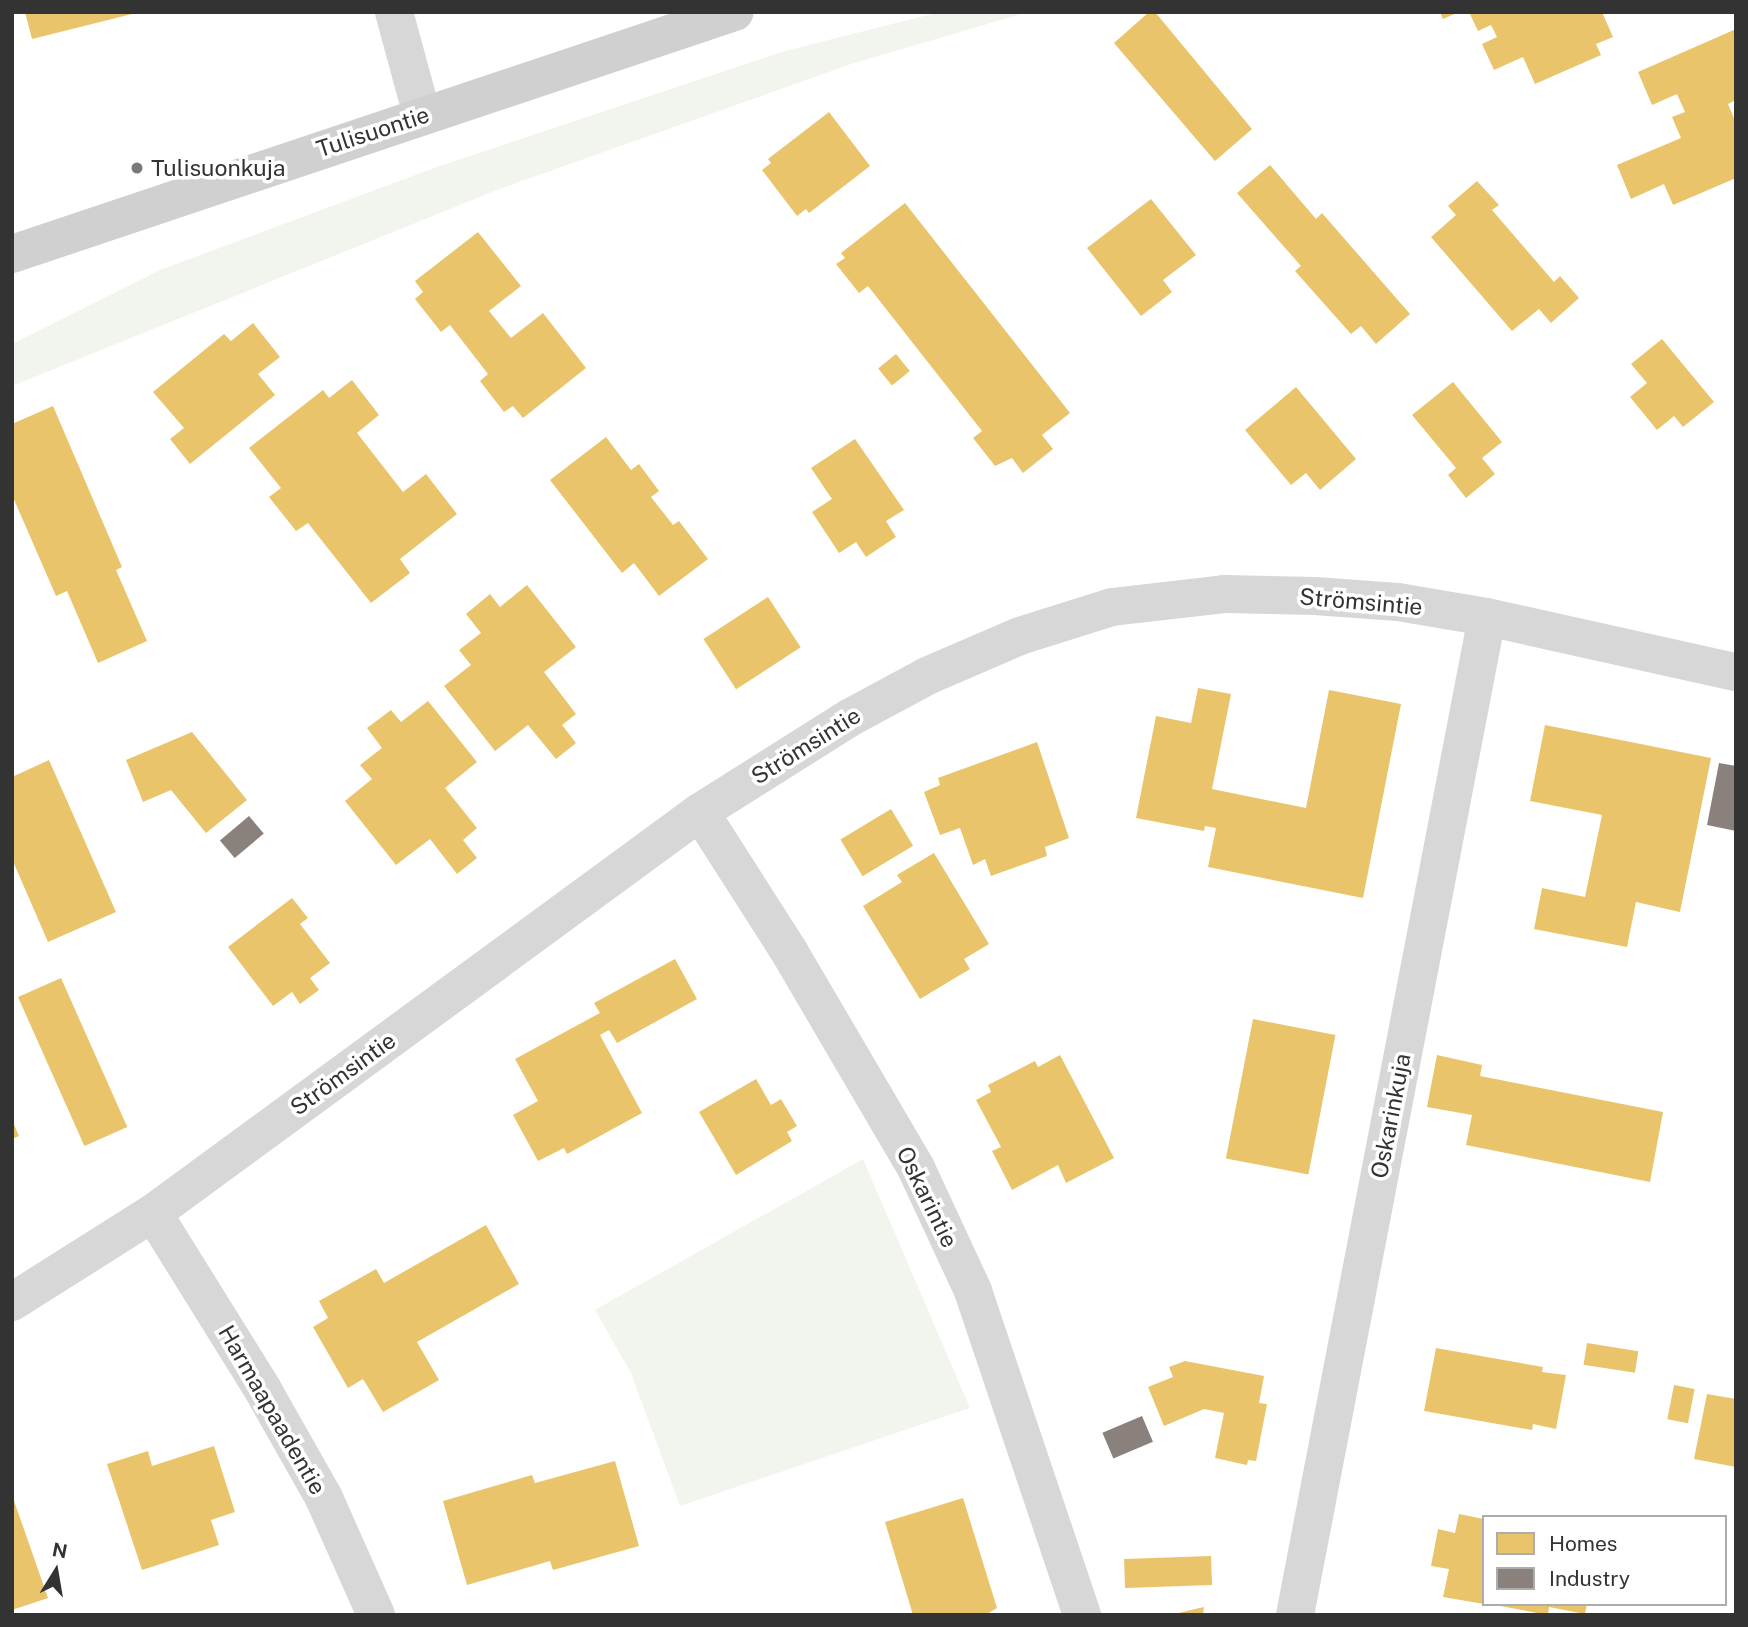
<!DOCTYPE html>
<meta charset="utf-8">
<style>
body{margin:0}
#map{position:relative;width:1748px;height:1627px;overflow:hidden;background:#fff;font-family:"Public Sans",sans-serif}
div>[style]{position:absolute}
.green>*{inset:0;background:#f1f5ed}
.homes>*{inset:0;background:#e9c46a;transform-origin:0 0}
.industry>*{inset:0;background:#8a817c;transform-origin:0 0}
.street>*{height:38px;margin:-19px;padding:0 19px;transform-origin:19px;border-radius:19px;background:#d7d7d7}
.secondary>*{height:38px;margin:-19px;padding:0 19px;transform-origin:19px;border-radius:19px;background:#d0d0d0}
.dots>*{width:19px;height:19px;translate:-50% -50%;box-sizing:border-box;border:4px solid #fff;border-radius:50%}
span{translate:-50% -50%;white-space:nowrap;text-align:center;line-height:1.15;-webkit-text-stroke:7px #fff;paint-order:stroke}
.street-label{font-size:23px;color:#333}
.poi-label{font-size:23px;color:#333}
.left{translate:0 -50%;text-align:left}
.frame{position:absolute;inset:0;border:14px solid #333;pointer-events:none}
.legend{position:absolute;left:1482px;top:1515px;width:245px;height:91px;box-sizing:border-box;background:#fff;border:2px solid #adadad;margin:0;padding:9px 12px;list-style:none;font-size:21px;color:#333}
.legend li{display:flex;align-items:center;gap:14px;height:35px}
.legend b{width:35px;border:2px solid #adadad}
.north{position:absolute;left:21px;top:1536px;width:70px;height:70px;-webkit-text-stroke:5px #fff;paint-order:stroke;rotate:11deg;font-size:19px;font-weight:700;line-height:28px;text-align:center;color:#333}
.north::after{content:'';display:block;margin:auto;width:24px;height:32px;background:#333;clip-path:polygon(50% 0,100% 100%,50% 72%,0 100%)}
</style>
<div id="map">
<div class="green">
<div style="clip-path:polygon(940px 12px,1028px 12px,851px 64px,497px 190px,12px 386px,12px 344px,160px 270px,437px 167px,785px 51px)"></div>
<div style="clip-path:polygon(863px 1159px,970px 1408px,680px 1506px,631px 1373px,595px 1310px)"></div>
</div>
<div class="homes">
<div style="clip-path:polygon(25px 12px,136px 12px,136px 13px,32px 39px)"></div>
<div style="clip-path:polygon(1149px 12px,1155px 12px,1252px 129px,1215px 161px,1114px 43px)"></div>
<div style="clip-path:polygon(1440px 12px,1459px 12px,1443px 19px)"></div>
<div style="clip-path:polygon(1469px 12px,1602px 12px,1613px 37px,1596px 44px,1601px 55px,1535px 84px,1523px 57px,1494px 70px,1482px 44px,1497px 37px,1491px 25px,1478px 31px)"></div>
<div style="clip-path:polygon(1736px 29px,1736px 100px,1728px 104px,1736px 123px,1736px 178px,1673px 205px,1664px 184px,1631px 199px,1617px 165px,1681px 138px,1672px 117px,1685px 112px,1677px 94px,1652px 105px,1638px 72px)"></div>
<div style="clip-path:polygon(829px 112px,870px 166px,809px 213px,806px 209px,797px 216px,762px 170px,771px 163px,768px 159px)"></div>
<div style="clip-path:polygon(1270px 165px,1316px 219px,1322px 213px,1410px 314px,1376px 344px,1361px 326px,1351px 334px,1295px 271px,1301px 266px,1237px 193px)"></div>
<div style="clip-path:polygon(1477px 181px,1499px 205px,1492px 210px,1554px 282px,1560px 276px,1579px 298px,1551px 323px,1539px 309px,1512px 331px,1431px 237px,1456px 215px,1448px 206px)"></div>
<div style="clip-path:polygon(1151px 199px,1196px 255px,1163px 280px,1172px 292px,1141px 316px,1087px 248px)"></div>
<div style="clip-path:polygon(905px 203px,1070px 413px,1042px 435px,1053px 449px,1023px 473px,1012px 458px,995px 466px,973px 438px,982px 431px,868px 286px,859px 293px,836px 264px,845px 258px,841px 253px)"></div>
<div style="clip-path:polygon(478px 232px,521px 286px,489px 311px,511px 338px,543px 313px,586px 368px,523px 418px,513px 406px,504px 412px,480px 381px,488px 374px,450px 325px,441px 332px,415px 299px,423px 292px,415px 281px)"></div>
<div style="clip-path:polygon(253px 323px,280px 357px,258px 374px,275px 395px,190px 464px,170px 439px,184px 428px,153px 392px,224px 334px,231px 341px)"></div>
<div style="clip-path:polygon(1662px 339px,1714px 402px,1683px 427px,1674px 416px,1657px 430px,1630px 397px,1647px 383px,1631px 364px)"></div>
<div style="left:896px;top:354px;width:22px;height:23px;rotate:51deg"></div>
<div style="clip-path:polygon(352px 380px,379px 415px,357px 433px,403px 492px,426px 474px,457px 514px,400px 559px,410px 573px,371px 603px,308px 523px,296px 531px,269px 497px,281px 488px,249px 448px,323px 390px,329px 398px)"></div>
<div style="clip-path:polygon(1453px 382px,1502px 442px,1482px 458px,1495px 474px,1466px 498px,1448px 475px,1456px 468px,1412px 415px)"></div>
<div style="clip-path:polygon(1296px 387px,1356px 459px,1320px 490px,1306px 473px,1291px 485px,1245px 430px)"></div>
<div style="clip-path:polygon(53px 406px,122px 567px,116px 570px,147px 641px,98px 663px,67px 591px,56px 596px,12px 495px,12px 424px)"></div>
<div style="clip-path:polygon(606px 437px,631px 470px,639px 464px,659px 491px,651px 497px,673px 525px,679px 521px,708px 559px,659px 596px,634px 563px,622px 573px,550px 480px)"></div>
<div style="clip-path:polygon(855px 439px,904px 510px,886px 521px,896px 537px,866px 557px,856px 542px,839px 553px,812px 512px,832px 499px,811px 468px)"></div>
<div style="clip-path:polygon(527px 585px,576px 647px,544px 672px,576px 714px,562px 725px,576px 743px,556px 759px,528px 725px,495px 751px,444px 686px,471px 665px,459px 650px,481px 633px,466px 614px,490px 594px,500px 607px)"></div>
<div style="left:768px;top:597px;width:60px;height:77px;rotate:57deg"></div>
<div style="clip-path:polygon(1198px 688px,1231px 694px,1212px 789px,1306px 808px,1329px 690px,1401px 704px,1363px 898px,1208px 867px,1216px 828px,1205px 826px,1204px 831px,1136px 818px,1156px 716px,1191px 723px)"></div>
<div style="clip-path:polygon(428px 701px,477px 762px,445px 788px,477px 828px,463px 840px,477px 858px,457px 874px,430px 839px,396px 865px,345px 801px,372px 779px,360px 765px,382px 748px,367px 728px,391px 710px,401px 722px)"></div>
<div style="clip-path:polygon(1545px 725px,1711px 758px,1680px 912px,1636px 902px,1627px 947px,1534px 929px,1542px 888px,1585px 897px,1602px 815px,1530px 801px)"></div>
<div style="clip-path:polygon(192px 732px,247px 800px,206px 833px,171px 790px,143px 802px,126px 760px)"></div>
<div style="clip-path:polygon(1037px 742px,1069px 838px,1045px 847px,1047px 856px,991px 876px,985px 859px,973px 865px,960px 828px,940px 835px,924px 792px,940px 785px,938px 778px)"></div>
<div style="clip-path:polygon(49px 760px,116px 912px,48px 942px,12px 859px,12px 777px)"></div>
<div style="left:891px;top:809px;width:43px;height:59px;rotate:59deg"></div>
<div style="clip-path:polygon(934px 853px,989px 944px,964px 959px,970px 969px,920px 999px,863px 906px,902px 882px,897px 875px)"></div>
<div style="clip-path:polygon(292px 898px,308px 918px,300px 924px,330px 963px,310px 978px,319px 990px,300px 1004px,292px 992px,273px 1006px,228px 947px)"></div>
<div style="clip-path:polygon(675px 959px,697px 999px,617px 1043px,609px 1030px,600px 1035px,642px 1113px,567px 1154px,564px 1148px,538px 1161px,513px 1115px,538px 1101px,515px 1059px,600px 1013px,594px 1003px)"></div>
<div style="left:61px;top:978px;width:163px;height:47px;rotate:66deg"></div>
<div style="left:1253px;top:1019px;width:84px;height:142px;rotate:11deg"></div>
<div style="clip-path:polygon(1060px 1055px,1114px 1158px,1066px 1183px,1058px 1165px,1012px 1190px,992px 1151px,1001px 1147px,976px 1100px,991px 1092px,988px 1085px,1035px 1061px,1038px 1067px)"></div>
<div style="clip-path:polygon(1437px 1055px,1482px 1065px,1480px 1076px,1663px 1112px,1650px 1182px,1466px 1145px,1472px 1115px,1427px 1107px)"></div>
<div style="clip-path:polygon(756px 1079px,771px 1105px,781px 1099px,797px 1126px,787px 1132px,792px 1141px,736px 1175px,699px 1112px)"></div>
<div style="clip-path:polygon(12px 1120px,19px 1136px,12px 1139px)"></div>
<div style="clip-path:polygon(486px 1225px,519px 1284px,417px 1342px,439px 1380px,383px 1412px,363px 1379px,348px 1388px,313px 1327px,328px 1318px,319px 1301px,376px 1269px,384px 1283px)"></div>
<div style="left:1587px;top:1343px;width:52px;height:22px;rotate:9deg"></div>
<div style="clip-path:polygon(1436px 1348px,1543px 1367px,1542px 1372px,1566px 1375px,1556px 1429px,1533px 1424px,1532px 1430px,1424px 1411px)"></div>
<div style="clip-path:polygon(1185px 1361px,1264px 1376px,1259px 1403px,1267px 1404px,1256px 1461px,1248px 1460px,1247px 1465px,1215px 1458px,1224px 1413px,1204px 1409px,1164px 1426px,1148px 1387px,1173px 1377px,1169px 1367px)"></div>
<div style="left:1674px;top:1385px;width:21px;height:35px;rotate:11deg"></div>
<div style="clip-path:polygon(1707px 1394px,1736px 1399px,1736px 1467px,1694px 1459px)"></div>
<div style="clip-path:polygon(214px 1446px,235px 1512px,211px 1520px,219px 1545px,142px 1570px,107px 1464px,148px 1451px,152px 1466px)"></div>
<div style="clip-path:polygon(615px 1461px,639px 1546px,553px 1570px,550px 1561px,467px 1585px,443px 1501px,532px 1475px,535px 1483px)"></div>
<div style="clip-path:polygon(12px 1495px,48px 1598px,12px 1610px)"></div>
<div style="clip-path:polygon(963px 1498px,997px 1608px,985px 1615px,913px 1615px,885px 1522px)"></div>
<div style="clip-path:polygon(1459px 1514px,1484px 1519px,1484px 1604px,1443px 1597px,1449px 1569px,1431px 1566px,1438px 1529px,1455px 1533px)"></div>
<div style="left:1211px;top:1556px;width:29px;height:87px;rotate:88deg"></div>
<div style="clip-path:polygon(1490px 1604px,1587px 1604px,1585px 1614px,1549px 1607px,1548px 1615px)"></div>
<div style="clip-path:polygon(1204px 1607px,1203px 1615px,1174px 1615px,1174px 1614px)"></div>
</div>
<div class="industry">
<div style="clip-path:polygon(1719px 763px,1736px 766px,1736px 831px,1707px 825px)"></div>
<div style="left:249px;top:816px;width:23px;height:38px;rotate:50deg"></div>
<div style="left:1142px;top:1416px;width:28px;height:43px;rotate:67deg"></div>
</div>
<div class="street">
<div style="left:394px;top:12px;width:107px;rotate:74.8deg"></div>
<div style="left:700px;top:812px;width:167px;rotate:57.4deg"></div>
<div style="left:790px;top:953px;width:249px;rotate:59.6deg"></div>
<div style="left:916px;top:1168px;width:136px;rotate:65.1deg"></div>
<div style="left:973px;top:1291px;width:342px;rotate:71.4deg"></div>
<div style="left:153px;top:1213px;width:208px;rotate:58.1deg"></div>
<div style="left:263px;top:1390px;width:124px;rotate:60.5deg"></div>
<div style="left:324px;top:1498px;width:128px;rotate:66deg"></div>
<div style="left:12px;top:1302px;width:167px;rotate:-32.3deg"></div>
<div style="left:153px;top:1213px;width:678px;rotate:-36.24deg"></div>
<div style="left:700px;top:812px;width:178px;rotate:-32.2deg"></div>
<div style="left:851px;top:717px;width:86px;rotate:-28.3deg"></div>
<div style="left:927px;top:676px;width:101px;rotate:-23.3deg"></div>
<div style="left:1020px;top:636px;width:96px;rotate:-17.5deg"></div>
<div style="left:1112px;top:607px;width:113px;rotate:-6.6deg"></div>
<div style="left:1224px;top:594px;width:91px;rotate:1.3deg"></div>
<div style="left:1315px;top:596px;width:83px;rotate:4.1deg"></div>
<div style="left:1398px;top:602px;width:90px;rotate:9.6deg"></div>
<div style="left:1487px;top:617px;width:255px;rotate:12.5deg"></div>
<div style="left:1295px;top:1615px;width:1016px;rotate:-79.11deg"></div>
</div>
<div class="secondary">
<div style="left:12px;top:254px;width:762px;rotate:-18.51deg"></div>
</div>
<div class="dots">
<div style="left:137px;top:168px;background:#7a7a7a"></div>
</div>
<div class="street-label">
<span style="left:373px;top:132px;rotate:-18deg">Tulisuontie</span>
<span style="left:1361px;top:602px;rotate:5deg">Strömsintie</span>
<span style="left:806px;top:746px;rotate:-32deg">Strömsintie</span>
<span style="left:343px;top:1074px;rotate:-36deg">Strömsintie</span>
<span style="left:1391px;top:1116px;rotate:-79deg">Oskarinkuja</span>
<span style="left:927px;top:1197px;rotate:64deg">Oskarintie</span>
<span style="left:272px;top:1410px;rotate:60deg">Harmaapaadentie</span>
</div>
<div class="poi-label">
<span class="left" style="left:151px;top:168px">Tulisuonkuja</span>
</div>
<div class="frame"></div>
<ul class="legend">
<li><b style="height:19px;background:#e9c46a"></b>Homes</li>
<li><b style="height:19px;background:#8a817c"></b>Industry</li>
</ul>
<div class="north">N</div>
</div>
